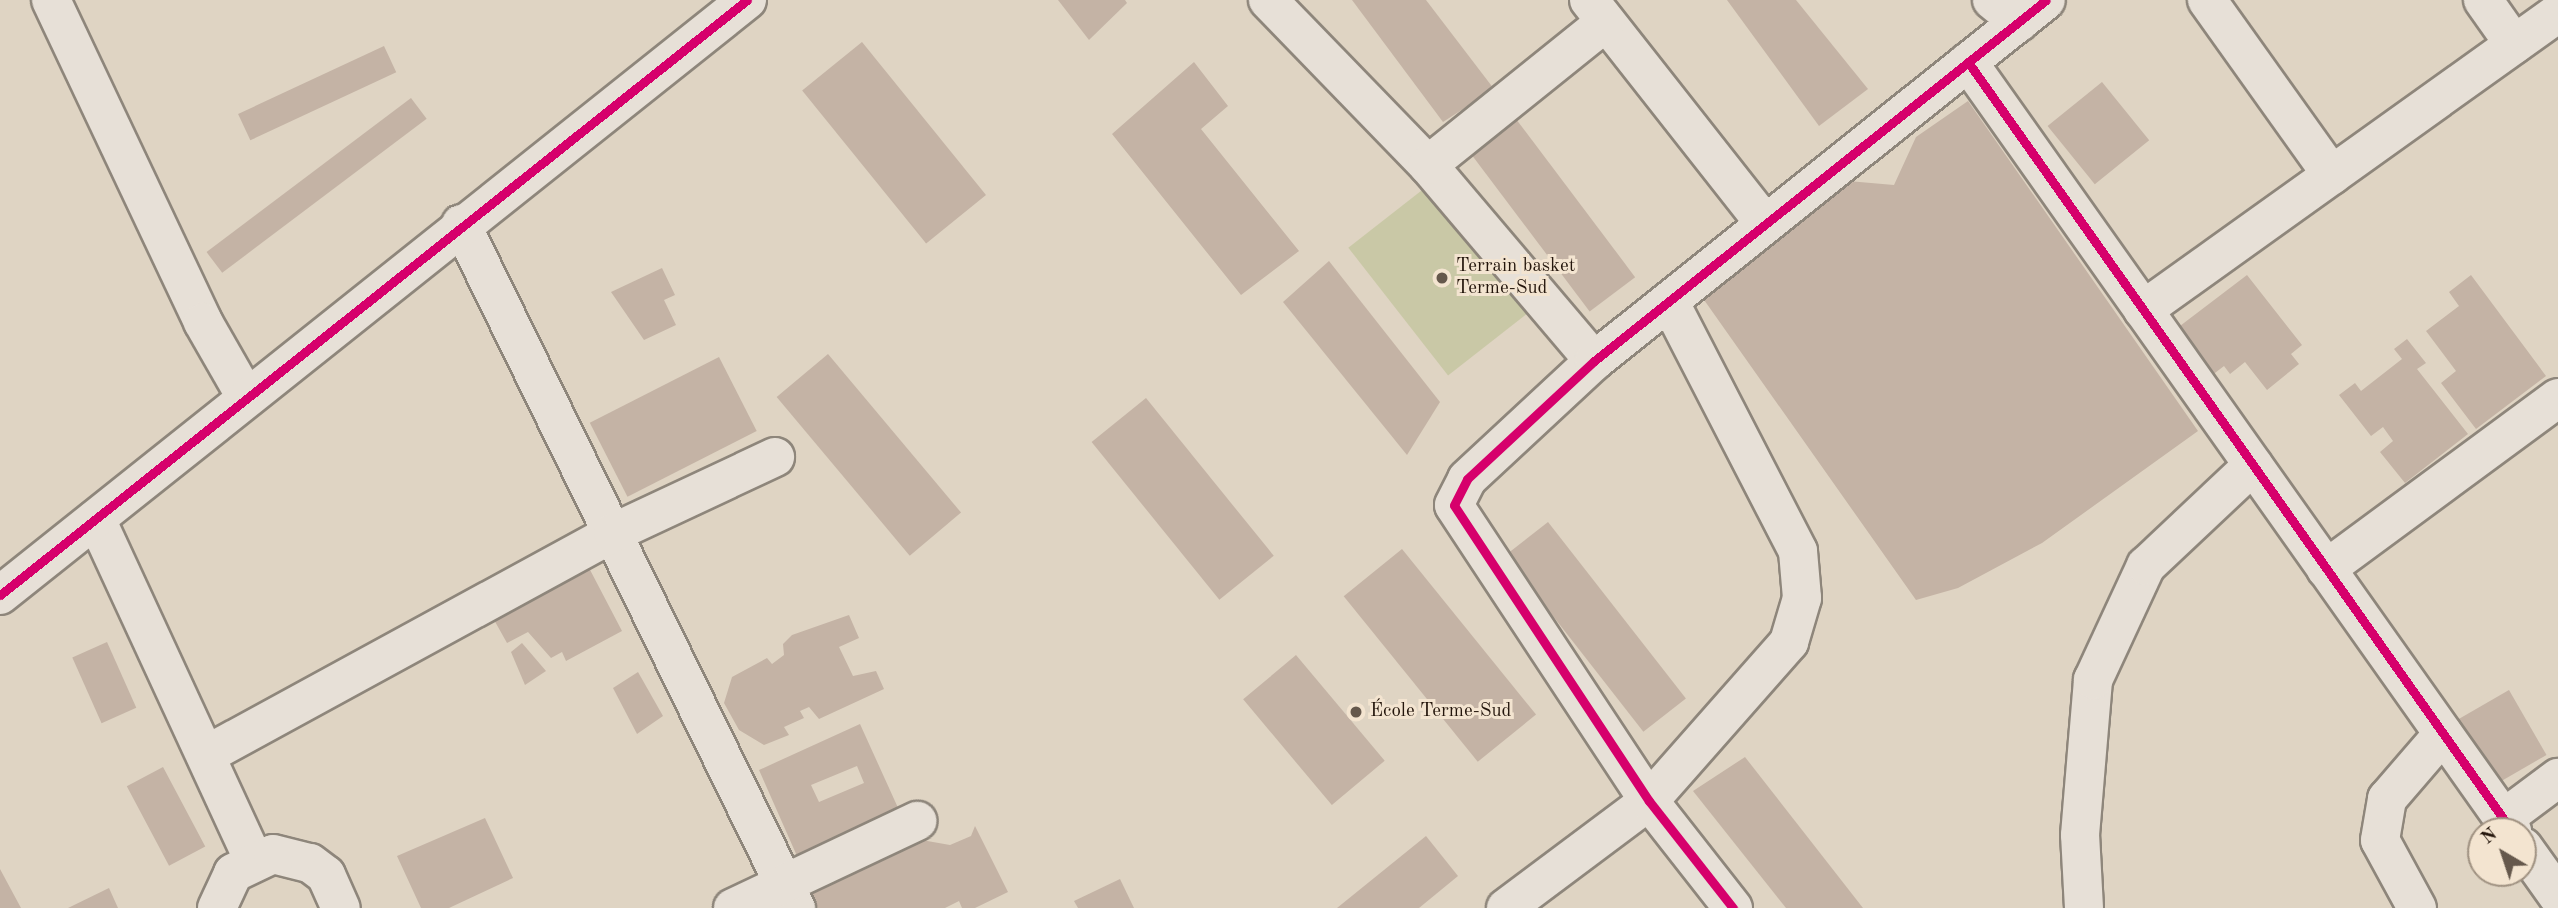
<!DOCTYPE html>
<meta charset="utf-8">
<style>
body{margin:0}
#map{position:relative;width:2558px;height:908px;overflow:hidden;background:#dfd4c3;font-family:"Old Standard TT",serif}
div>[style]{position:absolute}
.green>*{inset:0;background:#c9c8a6;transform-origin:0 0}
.building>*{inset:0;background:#c4b3a5;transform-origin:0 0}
.roads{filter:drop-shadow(2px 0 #8e867b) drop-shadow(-2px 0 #8e867b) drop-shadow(0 2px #8e867b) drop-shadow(0 -2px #8e867b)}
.minor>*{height:38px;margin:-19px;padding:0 19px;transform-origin:19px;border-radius:19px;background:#e7e0d7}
.cycleway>*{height:9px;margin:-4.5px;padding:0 4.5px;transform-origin:4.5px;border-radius:4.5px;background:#d6006c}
.dots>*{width:19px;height:19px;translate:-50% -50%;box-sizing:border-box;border:4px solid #f3e4d0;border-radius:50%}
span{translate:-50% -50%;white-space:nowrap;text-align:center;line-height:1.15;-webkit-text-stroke:6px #f3e4d0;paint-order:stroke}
.poi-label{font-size:19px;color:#24160c}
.left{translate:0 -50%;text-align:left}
.north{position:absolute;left:2467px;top:817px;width:70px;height:70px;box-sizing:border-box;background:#f3e4d0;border:2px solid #a09282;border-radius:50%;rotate:321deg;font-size:19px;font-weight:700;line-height:28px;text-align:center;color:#24160c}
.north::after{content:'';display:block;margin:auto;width:24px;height:32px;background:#65584c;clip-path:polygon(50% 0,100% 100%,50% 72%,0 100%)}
</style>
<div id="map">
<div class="green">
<div style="left:1435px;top:180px;width:162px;height:110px;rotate:52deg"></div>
</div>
<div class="building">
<div style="clip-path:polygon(1058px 0,1125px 0,1127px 3px,1089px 40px)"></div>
<div style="clip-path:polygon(1352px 0,1426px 0,1494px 89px,1443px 122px)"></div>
<div style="clip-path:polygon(1727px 0,1796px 0,1868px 89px,1819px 126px)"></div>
<div style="left:862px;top:42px;width:197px;height:77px;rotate:51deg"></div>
<div style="left:384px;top:46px;width:29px;height:161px;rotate:65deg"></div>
<div style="clip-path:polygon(1194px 62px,1228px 106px,1201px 129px,1299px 251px,1241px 295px,1112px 134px)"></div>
<div style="left:2102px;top:82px;width:75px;height:70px;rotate:51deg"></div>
<div style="left:411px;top:98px;width:26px;height:256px;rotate:53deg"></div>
<div style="clip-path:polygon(1968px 101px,2198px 431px,2042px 543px,1958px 588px,1916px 600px,1702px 297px,1848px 181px,1894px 185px,1916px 137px)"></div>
<div style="left:1516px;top:119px;width:198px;height:57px;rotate:53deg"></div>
<div style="clip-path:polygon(1329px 261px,1440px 402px,1407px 455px,1283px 302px)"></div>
<div style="clip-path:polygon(662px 268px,675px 295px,664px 300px,676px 325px,644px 340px,611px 292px)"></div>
<div style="clip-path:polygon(2247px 275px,2302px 345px,2291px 354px,2299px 364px,2267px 390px,2245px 362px,2230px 374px,2224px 366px,2211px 376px,2176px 329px)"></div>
<div style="clip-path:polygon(2471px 275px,2546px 376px,2476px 429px,2441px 383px,2456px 371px,2426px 331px,2459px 306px,2449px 292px)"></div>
<div style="clip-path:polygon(2407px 339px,2426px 363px,2417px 369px,2468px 434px,2405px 483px,2380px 452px,2393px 441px,2383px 427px,2371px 436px,2339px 395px,2355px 383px,2361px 391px,2402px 359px,2394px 349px)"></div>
<div style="left:828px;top:354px;width:207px;height:67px;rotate:50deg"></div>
<div style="left:719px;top:357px;width:83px;height:145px;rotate:63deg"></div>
<div style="left:1146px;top:398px;width:203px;height:70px;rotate:51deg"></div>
<div style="left:1548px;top:522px;width:224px;height:54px;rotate:52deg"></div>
<div style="left:1402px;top:549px;width:213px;height:75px;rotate:51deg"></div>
<div style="clip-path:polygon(588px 566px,622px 631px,566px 661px,562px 652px,551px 658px,528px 632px,507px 643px,493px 618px)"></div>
<div style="clip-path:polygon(849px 615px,859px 638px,839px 647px,853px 676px,876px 671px,884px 689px,819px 719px,809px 707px,800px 711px,804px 718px,784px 727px,789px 735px,764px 745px,739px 730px,724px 703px,732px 677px,767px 658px,772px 664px,784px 655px,783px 644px,792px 635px)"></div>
<div style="left:107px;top:642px;width:72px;height:38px;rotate:66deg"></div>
<div style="clip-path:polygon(522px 643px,546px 671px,525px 685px,511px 652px)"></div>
<div style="left:1296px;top:655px;width:138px;height:69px;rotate:50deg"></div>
<div style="clip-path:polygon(638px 672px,663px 716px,637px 734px,613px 688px)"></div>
<div style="left:2509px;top:690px;width:75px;height:62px;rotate:60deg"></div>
<div style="clip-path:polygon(evenodd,860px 724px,899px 810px,797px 856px,759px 770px,860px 724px,857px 766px,864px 783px,819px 802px,811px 785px,857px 766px)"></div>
<div style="clip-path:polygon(1745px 757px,1863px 908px,1786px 908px,1693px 791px)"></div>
<div style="left:163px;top:767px;width:90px;height:41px;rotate:62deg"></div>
<div style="clip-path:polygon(485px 818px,513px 878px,449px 908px,421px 908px,397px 856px)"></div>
<div style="clip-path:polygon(975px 826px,1008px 892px,975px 908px,962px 908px,959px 901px,945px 908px,818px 908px,808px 889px,916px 839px,950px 845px,971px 836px)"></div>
<div style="clip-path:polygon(1426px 836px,1458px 876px,1419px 908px,1337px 908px)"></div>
<div style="clip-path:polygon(0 869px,21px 908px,0 908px)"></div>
<div style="clip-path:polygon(1120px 879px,1134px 908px,1078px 908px,1074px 901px)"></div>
<div style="clip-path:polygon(109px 888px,118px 908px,68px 908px)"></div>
</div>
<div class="roads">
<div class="minor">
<div style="left:51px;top:0;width:356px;rotate:64.7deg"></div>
<div style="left:203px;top:322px;width:86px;rotate:60.2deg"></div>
<div style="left:1268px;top:0;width:230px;rotate:45.9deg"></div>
<div style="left:1428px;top:165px;width:257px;rotate:49.7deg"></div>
<div style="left:1589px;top:0;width:285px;rotate:51.8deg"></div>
<div style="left:1992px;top:0;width:35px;rotate:39deg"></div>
<div style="left:2207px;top:0;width:215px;rotate:54.5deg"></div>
<div style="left:2483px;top:0;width:54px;rotate:54.8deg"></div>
<div style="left:1968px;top:62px;width:942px;rotate:54.72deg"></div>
<div style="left:1428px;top:165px;width:228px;rotate:-38.8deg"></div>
<div style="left:461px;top:224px;width:762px;rotate:63.91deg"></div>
<div style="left:2143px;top:310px;width:510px;rotate:-35.59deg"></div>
<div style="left:96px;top:519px;width:374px;rotate:65.2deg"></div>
<div style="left:2326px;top:569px;width:288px;rotate:-36.4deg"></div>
<div style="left:0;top:595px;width:955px;rotate:-38.54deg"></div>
<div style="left:206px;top:755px;width:464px;rotate:-28.6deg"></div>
<div style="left:613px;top:533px;width:179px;rotate:-25.1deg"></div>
<div style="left:2503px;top:819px;width:69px;rotate:-36.7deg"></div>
<div style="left:2523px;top:847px;width:60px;rotate:54.5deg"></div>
<div style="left:217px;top:908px;width:38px;rotate:-65deg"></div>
<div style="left:233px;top:873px;width:44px;rotate:-25.4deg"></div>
<div style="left:273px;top:854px;width:38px;rotate:14deg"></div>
<div style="left:310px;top:863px;width:20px;rotate:37deg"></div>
<div style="left:326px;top:875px;width:36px;rotate:66deg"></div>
<div style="left:733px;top:908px;width:204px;rotate:-25.3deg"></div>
<div style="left:1506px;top:908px;width:179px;rotate:-36.8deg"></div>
<div style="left:1649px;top:801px;width:212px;rotate:-48.6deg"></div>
<div style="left:1789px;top:642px;width:46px;rotate:-73.5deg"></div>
<div style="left:1802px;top:598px;width:47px;rotate:-94.9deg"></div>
<div style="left:1798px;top:551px;width:281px;rotate:-117.3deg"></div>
<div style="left:1733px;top:908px;width:136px;rotate:-128.1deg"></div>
<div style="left:1649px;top:801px;width:354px;rotate:-123.4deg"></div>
<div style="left:1454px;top:505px;width:29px;rotate:-63deg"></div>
<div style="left:1467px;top:479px;width:173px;rotate:-42.9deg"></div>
<div style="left:1594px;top:361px;width:578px;rotate:-38.61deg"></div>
<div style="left:2084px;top:908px;width:73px;rotate:-93.1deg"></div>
<div style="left:2080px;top:835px;width:156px;rotate:-85.2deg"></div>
<div style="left:2093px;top:680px;width:126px;rotate:-65.1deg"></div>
<div style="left:2146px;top:566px;width:147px;rotate:-43.3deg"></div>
<div style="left:2417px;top:908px;width:77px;rotate:-118.6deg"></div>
<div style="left:2380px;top:840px;width:42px;rotate:-80.3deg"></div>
<div style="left:2387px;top:799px;width:86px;rotate:-49.3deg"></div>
</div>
</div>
<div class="cycleway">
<div style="left:1968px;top:62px;width:942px;rotate:54.72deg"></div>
<div style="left:0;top:595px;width:955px;rotate:-38.54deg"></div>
<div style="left:1733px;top:908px;width:136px;rotate:-128.1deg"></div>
<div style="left:1649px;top:801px;width:354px;rotate:-123.4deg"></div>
<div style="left:1454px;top:505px;width:29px;rotate:-63deg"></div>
<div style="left:1467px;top:479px;width:173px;rotate:-42.9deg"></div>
<div style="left:1594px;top:361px;width:578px;rotate:-38.61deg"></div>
</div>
<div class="dots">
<div style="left:1442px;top:278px;background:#65584c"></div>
<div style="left:1356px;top:712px;background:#65584c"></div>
</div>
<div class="poi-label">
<span class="left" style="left:1456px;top:278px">Terrain basket<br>Terme-Sud</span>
<span class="left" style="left:1370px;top:712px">École Terme-Sud</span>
</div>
<div class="north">N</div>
</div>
